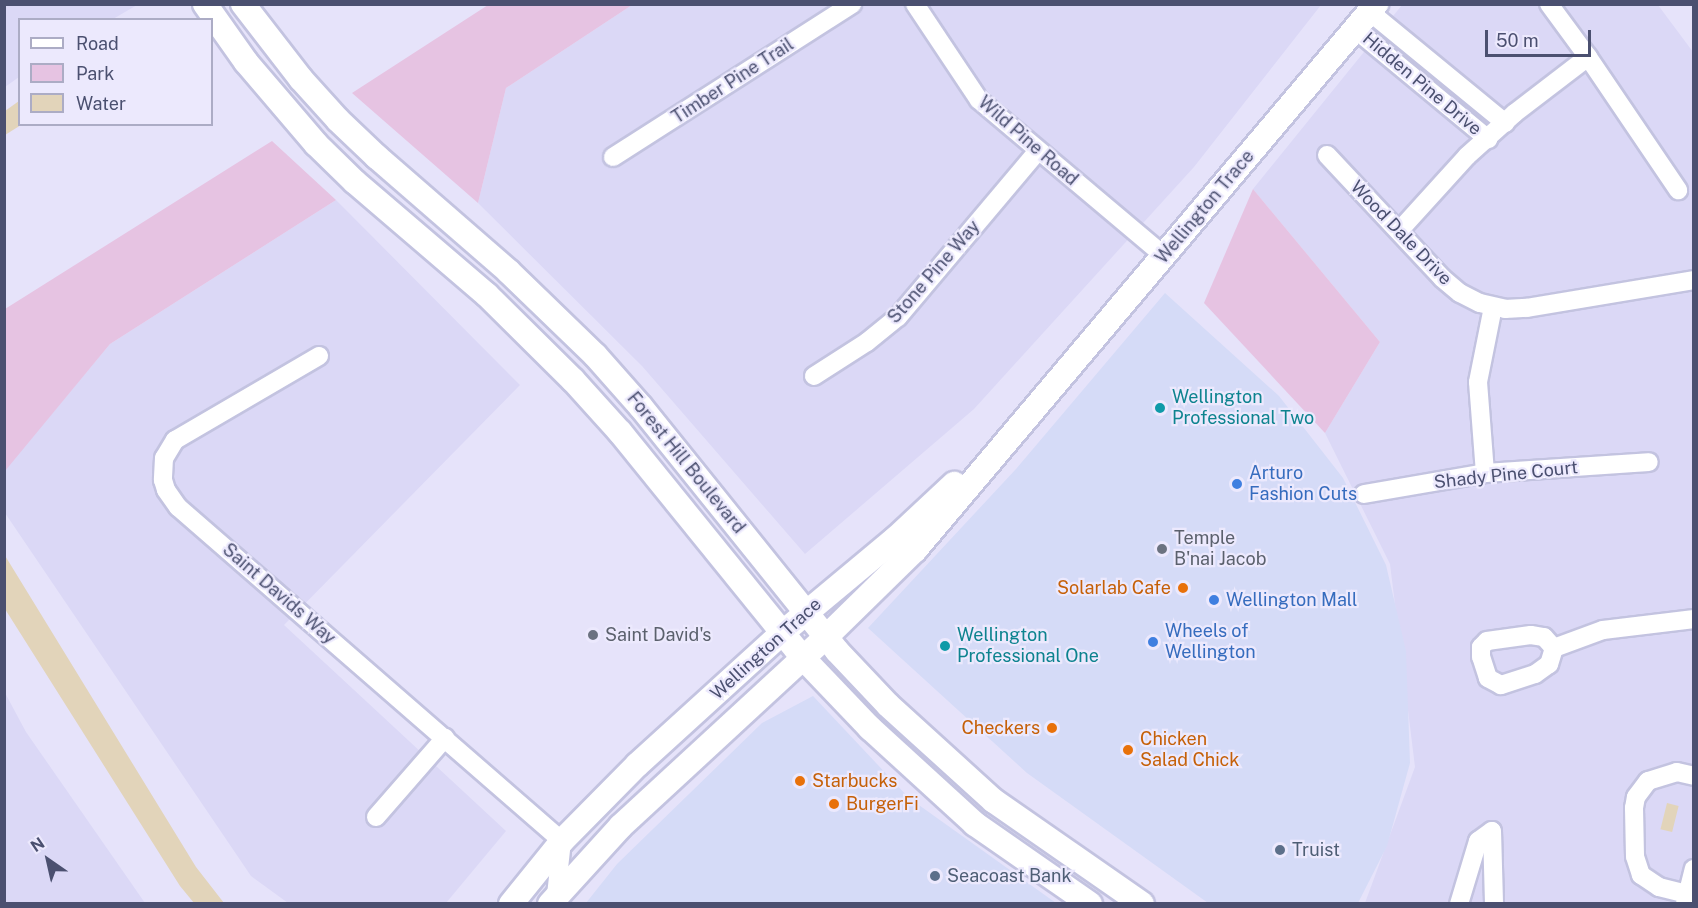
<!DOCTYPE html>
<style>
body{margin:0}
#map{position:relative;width:1698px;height:908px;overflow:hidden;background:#e6e3fa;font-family:"Public Sans",sans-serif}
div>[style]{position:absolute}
.residential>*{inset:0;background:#dbd8f6}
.commercial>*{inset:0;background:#d5dbf7}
.green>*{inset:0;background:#e6c3e2}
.water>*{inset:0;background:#e2d4ba;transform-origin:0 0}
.roads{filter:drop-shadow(2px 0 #c3c3e0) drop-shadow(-2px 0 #c3c3e0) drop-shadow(0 2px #c3c3e0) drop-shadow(0 -2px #c3c3e0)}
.street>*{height:18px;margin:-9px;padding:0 9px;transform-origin:9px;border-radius:9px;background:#fff}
.secondary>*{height:24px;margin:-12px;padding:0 12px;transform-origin:12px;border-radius:12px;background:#fff}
.dots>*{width:16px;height:16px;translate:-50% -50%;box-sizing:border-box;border:3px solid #ece9fd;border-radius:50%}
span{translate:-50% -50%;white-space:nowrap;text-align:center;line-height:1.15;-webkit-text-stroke:4.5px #ece9fd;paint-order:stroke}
.street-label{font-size:18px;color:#4b5070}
.culture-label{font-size:18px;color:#0d838f}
.left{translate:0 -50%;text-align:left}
.shop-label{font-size:18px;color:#366cbe}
.worship-label{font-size:18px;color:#5b616d}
.food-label{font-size:18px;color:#c56008}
.right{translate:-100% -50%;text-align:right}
.service-label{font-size:18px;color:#4e5e75}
.frame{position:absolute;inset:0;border:6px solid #4b5070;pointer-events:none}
.legend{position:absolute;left:18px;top:18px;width:195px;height:108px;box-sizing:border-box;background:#ece9fd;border:2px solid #acacc5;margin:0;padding:8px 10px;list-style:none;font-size:18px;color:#4b5070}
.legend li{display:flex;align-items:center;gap:12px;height:30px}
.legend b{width:30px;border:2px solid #acacc5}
.north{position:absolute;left:18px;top:830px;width:60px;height:60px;-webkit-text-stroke:4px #ece9fd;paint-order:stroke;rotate:326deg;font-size:16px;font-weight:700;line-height:24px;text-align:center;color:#4b5070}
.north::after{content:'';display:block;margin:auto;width:21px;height:27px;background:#4b5070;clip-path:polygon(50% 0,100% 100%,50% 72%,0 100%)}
.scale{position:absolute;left:1485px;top:30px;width:106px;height:27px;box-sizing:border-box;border:3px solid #4b5070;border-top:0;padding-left:8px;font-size:18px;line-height:21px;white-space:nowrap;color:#4b5070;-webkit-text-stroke:4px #ece9fd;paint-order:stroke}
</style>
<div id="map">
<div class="residential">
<div style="clip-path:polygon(5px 4px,137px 4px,137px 5px,113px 19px,20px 20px,19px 77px,5px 87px)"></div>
<div style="clip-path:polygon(632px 5px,1321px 5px,1194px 167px,974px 409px,805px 554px,642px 366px,478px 203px,506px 88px)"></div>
<div style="clip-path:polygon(1402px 5px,1658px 5px,1693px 52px,1693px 903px,1365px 903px,1415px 767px,1390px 564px,1325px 433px,1380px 342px,1253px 189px)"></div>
<div style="clip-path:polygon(336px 200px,520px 385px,284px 625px,506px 831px,446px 903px,288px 903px,251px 876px,5px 513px,4px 471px,110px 344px)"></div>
<div style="clip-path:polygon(4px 691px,26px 732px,145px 903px,5px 903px)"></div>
</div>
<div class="commercial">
<div style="clip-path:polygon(1165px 293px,1279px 396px,1343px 478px,1386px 565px,1406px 651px,1410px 763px,1387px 846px,1358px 903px,1208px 903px,1027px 773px,868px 628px,1016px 469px)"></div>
<div style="clip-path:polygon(813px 696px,909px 798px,1056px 903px,586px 903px,617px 864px,762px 723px)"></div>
</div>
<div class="green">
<div style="clip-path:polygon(488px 5px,632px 5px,506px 88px,478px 203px,352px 93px)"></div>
<div style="clip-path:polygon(272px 141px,336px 200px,110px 344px,5px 471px,5px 309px)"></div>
<div style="clip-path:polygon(1253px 189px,1380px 342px,1325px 433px,1204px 303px)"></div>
</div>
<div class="water">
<div style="clip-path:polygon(19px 101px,21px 125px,5px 135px,5px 111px)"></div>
<div style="clip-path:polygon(4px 554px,196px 867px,224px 903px,194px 903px,180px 886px,5px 609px)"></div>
<div style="left:1667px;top:803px;width:12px;height:27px;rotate:14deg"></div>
</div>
<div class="roads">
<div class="street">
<div style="left:915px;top:4px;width:115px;rotate:56.3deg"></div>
<div style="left:979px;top:100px;width:242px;rotate:40.1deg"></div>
<div style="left:1549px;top:4px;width:66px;rotate:53.7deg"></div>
<div style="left:1588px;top:57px;width:161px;rotate:55.9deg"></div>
<div style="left:1370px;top:12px;width:175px;rotate:39.4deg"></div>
<div style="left:1355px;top:29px;width:173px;rotate:39.6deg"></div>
<div style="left:1327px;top:155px;width:168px;rotate:46.9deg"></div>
<div style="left:1442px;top:278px;width:23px;rotate:40deg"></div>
<div style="left:1460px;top:293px;width:22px;rotate:27deg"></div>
<div style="left:1480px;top:303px;width:26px;rotate:13deg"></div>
<div style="left:1505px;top:309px;width:22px;rotate:-3deg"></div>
<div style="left:1527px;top:308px;width:169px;rotate:-9.5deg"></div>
<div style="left:613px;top:157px;width:284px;rotate:-32.6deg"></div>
<div style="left:1399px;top:231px;width:101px;rotate:-47.8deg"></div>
<div style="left:1467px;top:156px;width:64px;rotate:-41.9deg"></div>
<div style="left:1515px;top:113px;width:92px;rotate:-37.5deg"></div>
<div style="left:319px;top:356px;width:167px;rotate:149.7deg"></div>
<div style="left:175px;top:440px;width:21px;rotate:121deg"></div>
<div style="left:164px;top:458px;width:22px;rotate:93deg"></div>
<div style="left:163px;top:480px;width:10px;rotate:73deg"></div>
<div style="left:166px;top:490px;width:21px;rotate:55deg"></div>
<div style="left:178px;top:507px;width:509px;rotate:41.02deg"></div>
<div style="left:562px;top:841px;width:54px;rotate:96.3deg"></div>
<div style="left:814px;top:376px;width:63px;rotate:-32.7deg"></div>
<div style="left:867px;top:342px;width:40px;rotate:-39deg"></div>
<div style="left:898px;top:317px;width:217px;rotate:-49.9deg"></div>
<div style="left:1485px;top:473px;width:91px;rotate:-94.4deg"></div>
<div style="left:1478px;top:382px;width:76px;rotate:-78.7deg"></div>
<div style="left:1364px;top:494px;width:123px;rotate:-9.8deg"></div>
<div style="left:1485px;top:473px;width:164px;rotate:-3.8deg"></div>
<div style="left:1554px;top:648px;width:17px;rotate:107deg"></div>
<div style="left:1549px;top:664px;width:17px;rotate:144deg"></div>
<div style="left:1535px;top:674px;width:36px;rotate:162deg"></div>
<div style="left:1501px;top:685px;width:15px;rotate:-152deg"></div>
<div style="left:1488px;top:678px;width:22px;rotate:-108deg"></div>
<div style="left:1481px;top:657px;width:10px;rotate:-90deg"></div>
<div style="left:1481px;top:647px;width:8px;rotate:-45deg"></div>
<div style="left:1487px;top:641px;width:44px;rotate:-7.8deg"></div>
<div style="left:1531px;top:635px;width:13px;rotate:9deg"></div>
<div style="left:1544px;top:637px;width:15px;rotate:48deg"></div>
<div style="left:1554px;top:648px;width:52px;rotate:-20.2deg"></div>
<div style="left:1603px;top:630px;width:92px;rotate:-6.9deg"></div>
<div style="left:376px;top:817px;width:105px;rotate:-48.9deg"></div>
<div style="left:1492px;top:831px;width:73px;rotate:88.4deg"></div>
<div style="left:1687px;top:894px;width:29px;rotate:-166deg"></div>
<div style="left:1659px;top:887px;width:22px;rotate:-146deg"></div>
<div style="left:1641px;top:875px;width:20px;rotate:-108deg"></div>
<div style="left:1635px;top:856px;width:48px;rotate:-91.2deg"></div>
<div style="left:1634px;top:808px;width:11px;rotate:-80deg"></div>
<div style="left:1636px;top:797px;width:20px;rotate:-53deg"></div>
<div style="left:1648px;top:781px;width:30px;rotate:-17deg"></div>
<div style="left:1677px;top:772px;width:17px;rotate:13deg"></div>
<div style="left:1459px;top:904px;width:66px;rotate:-73.2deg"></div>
<div style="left:1478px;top:841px;width:17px;rotate:-36deg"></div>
<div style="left:1685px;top:904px;width:36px;rotate:-76deg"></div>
</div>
<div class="secondary">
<div style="left:205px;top:4px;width:71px;rotate:54.7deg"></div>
<div style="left:246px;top:62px;width:108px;rotate:49.5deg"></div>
<div style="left:316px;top:144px;width:54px;rotate:44.3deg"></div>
<div style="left:355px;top:182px;width:174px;rotate:40.6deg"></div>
<div style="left:487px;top:295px;width:121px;rotate:44.7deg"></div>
<div style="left:573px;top:380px;width:70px;rotate:47.9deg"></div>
<div style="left:620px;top:432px;width:291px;rotate:51deg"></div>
<div style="left:803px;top:658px;width:97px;rotate:46.3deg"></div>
<div style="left:870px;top:728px;width:142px;rotate:42.4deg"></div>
<div style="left:975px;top:824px;width:140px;rotate:34.8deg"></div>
<div style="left:243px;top:4px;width:95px;rotate:52.3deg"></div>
<div style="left:301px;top:79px;width:55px;rotate:47.9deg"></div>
<div style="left:338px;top:120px;width:54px;rotate:43.5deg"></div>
<div style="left:377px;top:157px;width:174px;rotate:41deg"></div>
<div style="left:508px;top:271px;width:121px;rotate:44deg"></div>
<div style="left:595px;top:355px;width:69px;rotate:48.5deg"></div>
<div style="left:641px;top:407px;width:313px;rotate:51.2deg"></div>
<div style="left:837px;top:651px;width:74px;rotate:46.6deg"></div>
<div style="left:888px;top:705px;width:143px;rotate:42.2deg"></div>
<div style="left:994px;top:801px;width:180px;rotate:34.8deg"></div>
<div style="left:511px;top:904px;width:81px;rotate:-51deg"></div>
<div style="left:562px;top:841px;width:107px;rotate:-45.4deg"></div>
<div style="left:637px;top:765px;width:196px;rotate:-42.3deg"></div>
<div style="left:782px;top:633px;width:147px;rotate:-39.8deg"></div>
<div style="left:895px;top:539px;width:81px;rotate:-43deg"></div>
<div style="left:550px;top:904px;width:105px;rotate:-47.7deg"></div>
<div style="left:621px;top:826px;width:277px;rotate:-42.7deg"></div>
<div style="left:825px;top:638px;width:126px;rotate:-44.4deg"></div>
<div style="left:915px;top:550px;width:715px;rotate:-49.82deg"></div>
</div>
</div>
<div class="dots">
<div style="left:1160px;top:408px;background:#0f9aa8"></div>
<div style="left:1237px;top:484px;background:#3f7fe0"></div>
<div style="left:1162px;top:549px;background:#6b7280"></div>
<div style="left:1183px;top:588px;background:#e8710a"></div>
<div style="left:1214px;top:600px;background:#3f7fe0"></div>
<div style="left:593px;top:635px;background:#6b7280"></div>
<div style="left:1153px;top:642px;background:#3f7fe0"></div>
<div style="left:945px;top:646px;background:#0f9aa8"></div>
<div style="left:1052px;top:728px;background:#e8710a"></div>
<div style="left:1128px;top:750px;background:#e8710a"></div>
<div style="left:800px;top:781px;background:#e8710a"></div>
<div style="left:834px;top:804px;background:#e8710a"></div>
<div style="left:1280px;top:850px;background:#5c6f8a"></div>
<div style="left:935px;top:876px;background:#5c6f8a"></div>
</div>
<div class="street-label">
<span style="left:733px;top:81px;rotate:-33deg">Timber Pine Trail</span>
<span style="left:1422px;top:84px;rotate:40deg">Hidden Pine Drive</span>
<span style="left:1028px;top:141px;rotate:41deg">Wild Pine Road</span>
<span style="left:1205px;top:207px;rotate:-50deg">Wellington Trace</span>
<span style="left:1401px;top:233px;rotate:46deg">Wood Dale Drive</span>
<span style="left:934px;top:272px;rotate:-49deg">Stone Pine Way</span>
<span style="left:686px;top:463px;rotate:51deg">Forest Hill Boulevard</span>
<span style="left:1506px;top:475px;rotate:-6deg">Shady Pine Court</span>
<span style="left:279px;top:594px;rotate:41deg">Saint Davids Way</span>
<span style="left:766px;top:649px;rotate:-42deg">Wellington Trace</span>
</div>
<div class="culture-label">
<span class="left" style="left:1172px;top:408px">Wellington<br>Professional Two</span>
<span class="left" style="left:957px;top:646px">Wellington<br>Professional One</span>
</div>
<div class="shop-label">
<span class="left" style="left:1249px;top:484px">Arturo<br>Fashion Cuts</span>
<span class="left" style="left:1226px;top:600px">Wellington Mall</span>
<span class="left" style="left:1165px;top:642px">Wheels of<br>Wellington</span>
</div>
<div class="worship-label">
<span class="left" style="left:1174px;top:549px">Temple<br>B'nai Jacob</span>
<span class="left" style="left:605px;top:635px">Saint David's</span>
</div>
<div class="food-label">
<span class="right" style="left:1171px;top:588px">Solarlab Cafe</span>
<span class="right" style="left:1040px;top:728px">Checkers</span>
<span class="left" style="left:1140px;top:750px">Chicken<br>Salad Chick</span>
<span class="left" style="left:812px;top:781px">Starbucks</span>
<span class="left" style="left:846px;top:804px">BurgerFi</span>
</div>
<div class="service-label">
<span class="left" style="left:1292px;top:850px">Truist</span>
<span class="left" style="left:947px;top:876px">Seacoast Bank</span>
</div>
<div class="frame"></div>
<ul class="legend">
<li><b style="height:8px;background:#fff"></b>Road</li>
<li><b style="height:16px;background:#e6c3e2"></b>Park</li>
<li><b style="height:16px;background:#e2d4ba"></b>Water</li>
</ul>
<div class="north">N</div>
<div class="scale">50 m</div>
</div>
